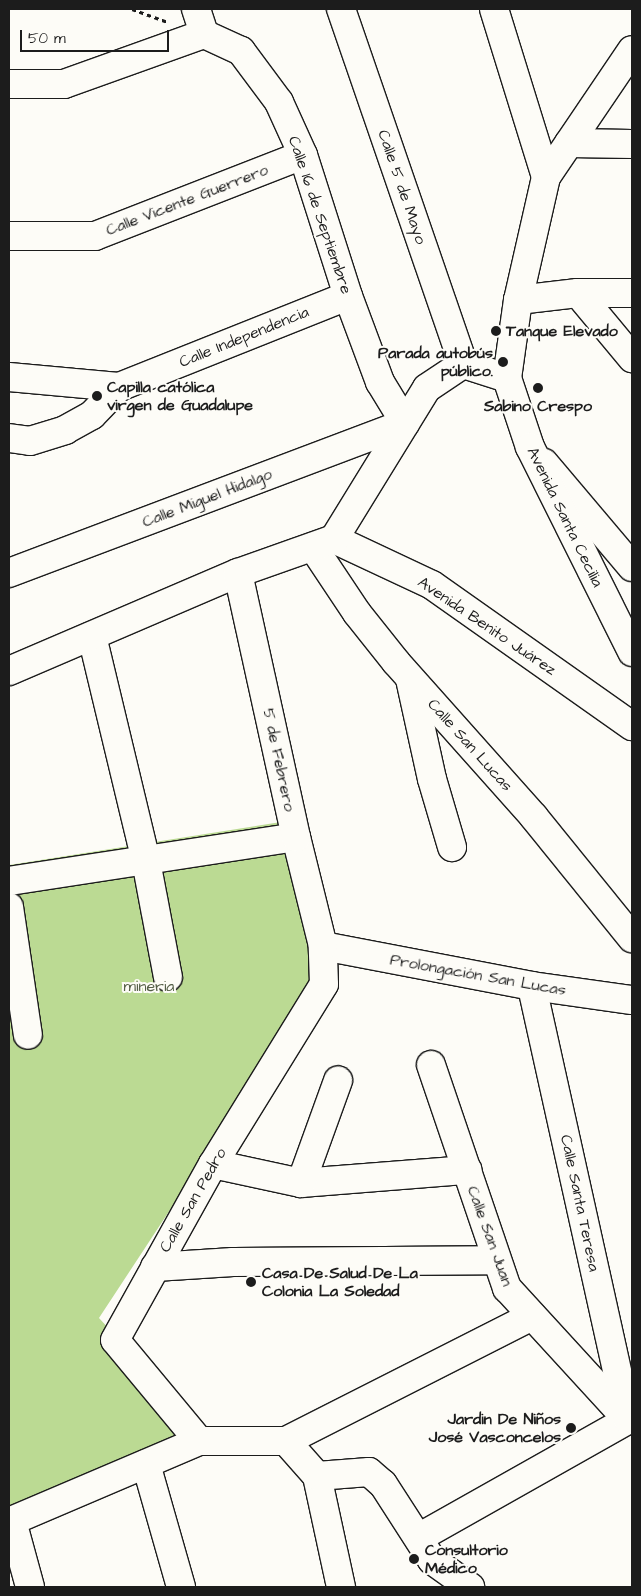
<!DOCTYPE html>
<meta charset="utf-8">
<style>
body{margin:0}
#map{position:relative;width:641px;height:1596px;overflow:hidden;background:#fdfcf7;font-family:"Architects Daughter",sans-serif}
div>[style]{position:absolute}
.green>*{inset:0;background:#bbda93}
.path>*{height:3px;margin-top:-1.5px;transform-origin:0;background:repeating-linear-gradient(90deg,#1c1c1c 0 4px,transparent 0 8px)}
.roads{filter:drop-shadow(1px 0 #1c1c1c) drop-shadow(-1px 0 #1c1c1c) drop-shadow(0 1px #1c1c1c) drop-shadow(0 -1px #1c1c1c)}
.minor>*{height:28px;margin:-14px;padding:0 14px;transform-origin:14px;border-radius:14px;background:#fdfcf7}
.major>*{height:28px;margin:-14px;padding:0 14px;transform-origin:14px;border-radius:14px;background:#fdfcf7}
.dots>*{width:14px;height:14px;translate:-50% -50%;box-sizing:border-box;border:2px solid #fdfcf7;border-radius:50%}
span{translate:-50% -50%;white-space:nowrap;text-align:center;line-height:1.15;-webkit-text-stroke:4px #fdfcf7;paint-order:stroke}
.street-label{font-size:16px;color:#1c1c1c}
.poi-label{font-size:16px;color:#1c1c1c;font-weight:700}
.left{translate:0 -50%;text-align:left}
.right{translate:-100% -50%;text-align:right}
.park-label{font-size:16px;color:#545e46}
.frame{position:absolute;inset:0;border:10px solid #1c1c1c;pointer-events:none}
.scale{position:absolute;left:20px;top:30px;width:149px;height:22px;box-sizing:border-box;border:2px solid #1c1c1c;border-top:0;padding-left:6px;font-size:15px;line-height:18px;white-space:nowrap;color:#1c1c1c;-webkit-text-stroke:4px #fdfcf7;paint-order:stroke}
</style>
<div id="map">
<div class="green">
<div style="clip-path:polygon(281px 822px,319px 983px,99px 1318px,199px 1426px,9px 1506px,9px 865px)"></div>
</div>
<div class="path">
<div style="left:132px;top:9px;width:38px;rotate:20deg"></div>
</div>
<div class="roads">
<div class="minor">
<div style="left:196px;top:9px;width:26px;rotate:72deg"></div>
<div style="left:341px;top:9px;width:375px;rotate:71deg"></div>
<div style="left:9px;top:84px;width:55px"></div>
<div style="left:64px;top:84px;width:149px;rotate:-19.7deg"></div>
<div style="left:569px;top:143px;width:63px;rotate:0.9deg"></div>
<div style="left:546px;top:177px;width:153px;rotate:-55.9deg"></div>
<div style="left:9px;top:236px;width:86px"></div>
<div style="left:95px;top:236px;width:223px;rotate:-21.3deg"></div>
<div style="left:578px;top:293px;width:85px;rotate:50.3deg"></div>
<div style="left:518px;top:300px;width:60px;rotate:-6.7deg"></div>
<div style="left:578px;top:293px;width:54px"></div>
<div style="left:9px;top:377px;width:110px;rotate:5.2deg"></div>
<div style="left:9px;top:438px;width:21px;rotate:8deg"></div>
<div style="left:30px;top:441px;width:37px;rotate:-17deg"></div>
<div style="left:65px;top:430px;width:31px;rotate:-29deg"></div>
<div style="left:92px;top:415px;width:39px;rotate:-46deg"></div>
<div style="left:119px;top:387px;width:246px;rotate:-21.7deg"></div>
<div style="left:544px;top:463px;width:136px;rotate:49.8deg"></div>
<div style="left:334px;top:539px;width:108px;rotate:25.1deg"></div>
<div style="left:432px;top:585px;width:245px;rotate:35.2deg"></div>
<div style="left:313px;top:547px;width:79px;rotate:56.3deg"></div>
<div style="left:357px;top:613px;width:63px;rotate:51.5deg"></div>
<div style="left:396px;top:662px;width:208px;rotate:48.3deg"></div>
<div style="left:534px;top:817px;width:156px;rotate:51deg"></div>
<div style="left:9px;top:573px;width:423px;rotate:-20.7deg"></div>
<div style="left:405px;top:423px;width:48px;rotate:-121.4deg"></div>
<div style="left:380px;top:382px;width:92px;rotate:-110.4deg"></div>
<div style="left:348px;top:296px;width:148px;rotate:-107.7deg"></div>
<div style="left:303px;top:155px;width:58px;rotate:-114.4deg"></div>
<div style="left:279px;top:102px;width:64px;rotate:-126.7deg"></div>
<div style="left:241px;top:51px;width:41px;rotate:-155.3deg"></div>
<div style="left:92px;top:636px;width:231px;rotate:76.5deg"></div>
<div style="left:146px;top:861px;width:118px;rotate:79.3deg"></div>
<div style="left:9px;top:671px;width:249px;rotate:-23.2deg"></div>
<div style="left:238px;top:573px;width:102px;rotate:-19.5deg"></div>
<div style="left:334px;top:539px;width:177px;rotate:-58.4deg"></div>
<div style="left:427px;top:388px;width:43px;rotate:-33.7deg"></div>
<div style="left:463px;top:364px;width:46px;rotate:17.7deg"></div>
<div style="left:410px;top:679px;width:102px;rotate:77.6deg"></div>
<div style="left:432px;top:779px;width:71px;rotate:73.6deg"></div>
<div style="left:9px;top:881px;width:290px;rotate:-8.7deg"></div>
<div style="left:9px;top:907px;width:129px;rotate:81.6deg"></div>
<div style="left:323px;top:946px;width:213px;rotate:10.8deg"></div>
<div style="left:532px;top:986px;width:101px;rotate:8deg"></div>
<div style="left:431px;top:1065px;width:236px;rotate:71.2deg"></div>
<div style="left:507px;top:1288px;width:176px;rotate:47.5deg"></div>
<div style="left:213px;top:1164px;width:90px;rotate:12.2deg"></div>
<div style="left:301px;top:1183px;width:167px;rotate:-4.5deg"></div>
<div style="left:301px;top:1183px;width:109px;rotate:-70.1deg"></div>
<div style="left:155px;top:1267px;width:78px;rotate:-3.7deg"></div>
<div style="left:233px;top:1262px;width:263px;rotate:-0.4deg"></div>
<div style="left:199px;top:1441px;width:131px;rotate:-129.7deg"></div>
<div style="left:115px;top:1340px;width:201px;rotate:-60.9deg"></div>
<div style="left:213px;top:1164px;width:211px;rotate:-58.3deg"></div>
<div style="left:324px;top:984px;width:38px;rotate:-92deg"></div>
<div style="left:323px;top:946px;width:112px;rotate:-103.9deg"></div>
<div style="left:296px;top:837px;width:270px;rotate:-102.4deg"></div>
<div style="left:286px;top:1441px;width:276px;rotate:-26.9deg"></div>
<div style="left:146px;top:1464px;width:128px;rotate:74.1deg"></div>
<div style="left:317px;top:1476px;width:114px;rotate:77.8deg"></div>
<div style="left:12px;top:1521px;width:68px;rotate:74.7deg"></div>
<div style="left:9px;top:1522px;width:207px;rotate:-23.1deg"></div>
<div style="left:199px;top:1441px;width:87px"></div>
<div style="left:286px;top:1441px;width:47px;rotate:48.5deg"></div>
<div style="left:317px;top:1476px;width:52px;rotate:-4.4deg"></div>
<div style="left:369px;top:1472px;width:18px;rotate:41deg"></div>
<div style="left:383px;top:1484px;width:90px;rotate:57.2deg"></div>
<div style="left:432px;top:1560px;width:47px;rotate:35.4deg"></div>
<div style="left:420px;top:1537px;width:239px;rotate:-29.4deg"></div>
<div style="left:628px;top:1420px;width:444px;rotate:-102.5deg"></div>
</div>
<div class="major">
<div style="left:494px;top:9px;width:176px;rotate:72.8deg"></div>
<div style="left:546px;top:177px;width:126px;rotate:102.8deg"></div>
<div style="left:518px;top:300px;width:79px;rotate:98deg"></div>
<div style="left:507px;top:378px;width:73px;rotate:71.6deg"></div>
<div style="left:530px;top:447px;width:229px;rotate:63.5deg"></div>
</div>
</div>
<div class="dots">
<div style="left:496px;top:331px;background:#1c1c1c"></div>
<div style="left:503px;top:362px;background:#1c1c1c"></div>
<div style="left:538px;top:388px;background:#1c1c1c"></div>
<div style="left:97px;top:396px;background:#1c1c1c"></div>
<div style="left:251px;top:1282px;background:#1c1c1c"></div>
<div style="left:571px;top:1428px;background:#1c1c1c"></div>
<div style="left:414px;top:1559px;background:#1c1c1c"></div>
</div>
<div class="street-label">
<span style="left:402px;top:187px;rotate:71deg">Calle 5 de Mayo</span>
<span style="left:187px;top:200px;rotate:-21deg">Calle Vicente Guerrero</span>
<span style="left:320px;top:215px;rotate:71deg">Calle 16 de Septiembre</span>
<span style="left:244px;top:337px;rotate:-22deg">Calle Independencia</span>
<span style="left:207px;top:498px;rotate:-21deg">Calle Miguel Hidalgo</span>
<span style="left:565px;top:517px;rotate:64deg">Avenida Santa Cecilia</span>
<span style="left:487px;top:626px;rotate:34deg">Avenida Benito Juárez</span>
<span style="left:470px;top:745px;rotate:48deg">Calle San Lucas</span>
<span style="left:279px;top:760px;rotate:78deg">5 de Febrero</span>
<span style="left:478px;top:975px;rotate:10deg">Prolongación San Lucas</span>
<span style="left:193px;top:1200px;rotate:-60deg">Calle San Pedro</span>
<span style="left:580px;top:1203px;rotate:78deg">Calle Santa Teresa</span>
<span style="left:490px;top:1236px;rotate:70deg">Calle San Juan</span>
</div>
<div class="poi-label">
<span class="left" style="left:506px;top:331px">Tanque Elevado</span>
<span class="right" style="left:493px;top:362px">Parada autobús<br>público.</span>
<span class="left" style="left:107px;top:396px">Capilla católica<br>virgen de Guadalupe</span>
<span style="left:538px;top:406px">Sabino Crespo</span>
<span class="left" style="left:262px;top:1282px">Casa De Salud De La<br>Colonia La Soledad</span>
<span class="right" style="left:561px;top:1428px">Jardin De Niños<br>José Vasconcelos</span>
<span class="left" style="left:425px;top:1559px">Consultorio<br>Médico</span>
</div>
<div class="park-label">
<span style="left:149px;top:986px">mineria</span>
</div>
<div class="frame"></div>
<div class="scale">50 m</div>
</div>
